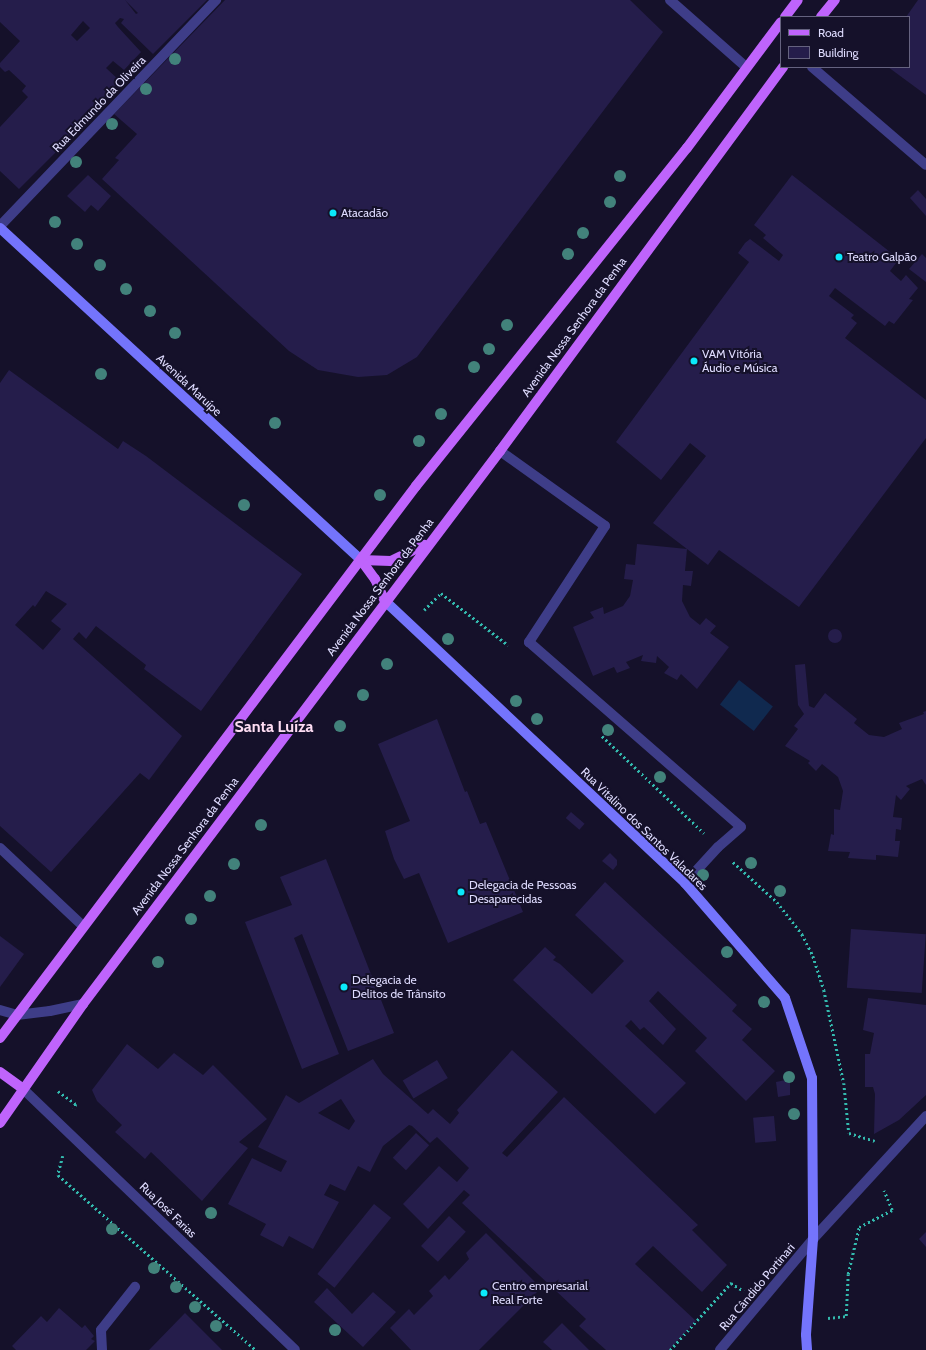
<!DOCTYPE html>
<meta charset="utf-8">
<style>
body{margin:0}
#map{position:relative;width:926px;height:1350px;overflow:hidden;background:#15112a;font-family:Cabin,sans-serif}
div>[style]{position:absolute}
.water>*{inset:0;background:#10294f;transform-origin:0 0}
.building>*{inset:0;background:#251d4b;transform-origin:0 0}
.round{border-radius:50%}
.path>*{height:2.5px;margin-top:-1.25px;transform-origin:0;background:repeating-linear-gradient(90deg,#33baae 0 2px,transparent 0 5px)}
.lane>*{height:10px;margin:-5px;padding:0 5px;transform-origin:5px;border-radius:5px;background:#3e3d88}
.street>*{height:10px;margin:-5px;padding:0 5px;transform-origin:5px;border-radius:5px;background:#3e3d88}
.secondary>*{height:10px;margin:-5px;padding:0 5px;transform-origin:5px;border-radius:5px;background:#7474fc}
.primary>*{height:10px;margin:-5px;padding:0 5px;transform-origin:5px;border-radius:5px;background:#bf64fc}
.trees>*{width:12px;height:12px;margin:-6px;border-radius:50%;background:#42827b}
.dots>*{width:11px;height:11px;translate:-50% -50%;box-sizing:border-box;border:2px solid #15112a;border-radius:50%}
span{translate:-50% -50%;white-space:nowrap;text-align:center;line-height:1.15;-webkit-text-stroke:4px #15112a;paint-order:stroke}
.street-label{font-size:12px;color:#dedbfe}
.poi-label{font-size:12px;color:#dedbfe}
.left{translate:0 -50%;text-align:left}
.district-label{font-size:16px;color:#feddf3;font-weight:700}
.legend{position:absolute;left:780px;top:16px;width:130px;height:52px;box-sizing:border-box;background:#15112a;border:1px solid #65627f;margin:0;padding:5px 7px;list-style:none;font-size:12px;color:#dedbfe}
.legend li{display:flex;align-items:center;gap:8px;height:20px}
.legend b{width:20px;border:1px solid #65627f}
</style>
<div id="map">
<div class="water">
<div style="left:739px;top:680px;width:43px;height:31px;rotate:38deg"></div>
</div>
<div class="building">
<div style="clip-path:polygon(evenodd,0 0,125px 0,136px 14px,138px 13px,125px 0,207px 0,153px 54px,121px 23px,124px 19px,120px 18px,115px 23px,118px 27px,141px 52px,124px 70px,113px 61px,106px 68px,120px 81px,93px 109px,96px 112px,19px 189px,0 171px,0 127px,28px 97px,22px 91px,26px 86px,9px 70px,5px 72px,0 67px,0 63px,20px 41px,0 22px,0 0,83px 21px,90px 28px,77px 41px,71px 35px,83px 21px)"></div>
<div style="clip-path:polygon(225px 0,630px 0,663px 32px,417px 357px,387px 375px,358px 377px,318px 370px,289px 351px,102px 179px,119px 160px,115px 158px,137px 134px,114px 114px)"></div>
<div style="clip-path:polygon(918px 0,926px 0,926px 95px,888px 67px,909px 67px,909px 17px,906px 17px)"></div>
<div style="clip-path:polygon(88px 175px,111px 196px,98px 211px,91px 205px,85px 212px,67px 196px)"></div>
<div style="clip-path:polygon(792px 175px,899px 259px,890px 271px,901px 281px,906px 275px,918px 288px,909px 299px,913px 300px,894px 324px,889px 321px,885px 326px,835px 288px,829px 296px,854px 315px,851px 318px,857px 323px,845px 338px,926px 400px,926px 438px,799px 607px,719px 550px,708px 565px,687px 549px,685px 571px,693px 571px,691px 586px,683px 585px,682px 601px,690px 617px,700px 625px,706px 618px,716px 626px,710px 633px,729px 647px,697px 689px,681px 674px,677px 680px,664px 673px,669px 667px,657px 656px,656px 663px,641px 661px,643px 655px,626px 662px,630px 668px,617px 673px,614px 667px,593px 676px,573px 627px,594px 618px,590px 612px,603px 607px,604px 614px,623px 606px,630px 596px,633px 580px,624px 579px,626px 564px,635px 565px,637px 544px,687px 549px,653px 523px,706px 456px,690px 443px,661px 480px,616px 442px,749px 262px,738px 253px,745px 243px,750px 239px,779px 261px,783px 255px,763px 238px,766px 235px,754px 225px)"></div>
<div style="clip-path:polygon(918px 190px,926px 199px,926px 216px,910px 198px)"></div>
<div style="clip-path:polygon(922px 254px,926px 258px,926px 282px,909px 269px)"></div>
<div style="clip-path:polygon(evenodd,9px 370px,118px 449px,123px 441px,146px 456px,302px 574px,201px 711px,144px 669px,146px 665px,96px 626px,86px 639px,79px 632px,73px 639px,182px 736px,149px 780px,140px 773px,51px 872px,0 826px,0 383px,9px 370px,46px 591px,67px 604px,51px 621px,61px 629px,43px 650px,15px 625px,33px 605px,35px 607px,46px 591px)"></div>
<div class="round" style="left:828px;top:629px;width:14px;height:14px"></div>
<div style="clip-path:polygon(805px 664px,809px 706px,814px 708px,825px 693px,857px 719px,854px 723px,869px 735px,884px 737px,902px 729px,899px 723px,924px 714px,923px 712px,926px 711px,926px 785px,922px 779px,906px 786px,910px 789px,901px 800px,896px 795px,893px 817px,902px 818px,901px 830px,896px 829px,895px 841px,900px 841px,898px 857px,876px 855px,876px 860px,848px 858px,850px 852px,828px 851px,831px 834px,834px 835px,834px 809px,840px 810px,843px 791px,838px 777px,822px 764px,816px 771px,808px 763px,810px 761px,785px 746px,798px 729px,794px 726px,804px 714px,798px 705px,795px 665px)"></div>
<div style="clip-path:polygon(437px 719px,465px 792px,467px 791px,480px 824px,486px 822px,523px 912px,448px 943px,419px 873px,404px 879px,394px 859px,385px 831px,410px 821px,378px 744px)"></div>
<div style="left:571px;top:812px;width:18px;height:8px;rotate:41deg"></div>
<div style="clip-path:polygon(610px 853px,617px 860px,617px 865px,613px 870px,602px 861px)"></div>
<div style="clip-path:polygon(326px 859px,394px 1033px,348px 1051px,302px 934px,294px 938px,339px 1054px,302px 1069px,245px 922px,292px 905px,280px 877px)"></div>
<div style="clip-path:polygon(605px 882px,737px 1005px,732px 1011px,752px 1029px,742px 1040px,775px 1071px,746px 1101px,695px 1051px,707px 1038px,658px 991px,649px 1001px,676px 1029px,663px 1045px,644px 1027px,640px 1030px,631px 1020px,625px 1026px,686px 1083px,655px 1114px,513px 980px,545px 947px,556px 957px,553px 960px,560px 964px,592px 994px,624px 961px,575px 915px)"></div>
<div style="left:851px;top:929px;width:75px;height:59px;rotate:4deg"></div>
<div style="clip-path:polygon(0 936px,24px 954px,0 987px)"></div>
<div style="clip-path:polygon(868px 998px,926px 1005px,926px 1095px,899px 1120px,874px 1134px,875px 1094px,873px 1087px,865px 1087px,865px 1054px,870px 1054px,874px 1033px,863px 1030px)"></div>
<div style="clip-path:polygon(127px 1044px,158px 1069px,174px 1053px,203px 1075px,213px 1065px,267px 1119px,239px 1142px,248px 1148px,202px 1201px,151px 1152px,145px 1159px,115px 1132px,122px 1125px,97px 1101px,92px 1090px)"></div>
<div style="clip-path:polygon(evenodd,512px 1050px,558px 1092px,502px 1153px,507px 1157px,564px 1097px,698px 1225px,692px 1230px,727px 1265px,702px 1292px,653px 1246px,635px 1264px,696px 1321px,669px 1350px,606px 1350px,579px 1326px,586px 1319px,462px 1203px,470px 1195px,464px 1190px,428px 1229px,403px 1204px,439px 1166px,457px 1182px,469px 1168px,437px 1137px,430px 1143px,412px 1126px,409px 1125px,383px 1146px,370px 1172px,358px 1166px,345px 1191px,330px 1184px,324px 1195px,339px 1202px,313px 1249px,289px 1236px,283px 1247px,260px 1235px,266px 1224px,228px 1204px,252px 1158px,281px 1172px,287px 1161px,258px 1147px,286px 1095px,299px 1103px,373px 1059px,383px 1074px,428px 1114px,433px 1109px,450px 1124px,459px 1113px,457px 1110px,512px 1050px,341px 1099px,355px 1121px,349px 1130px,318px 1113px,341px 1099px)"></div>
<div style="left:437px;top:1060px;width:21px;height:40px;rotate:59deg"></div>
<div style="clip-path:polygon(790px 1079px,790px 1095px,778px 1097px,776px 1082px)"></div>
<div style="left:774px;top:1116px;width:25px;height:21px;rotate:85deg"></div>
<div style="left:416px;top:1133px;width:18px;height:34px;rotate:43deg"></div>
<div style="left:374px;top:1204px;width:22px;height:90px;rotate:39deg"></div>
<div style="left:449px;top:1216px;width:23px;height:41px;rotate:43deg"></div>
<div style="clip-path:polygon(926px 1232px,926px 1247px,919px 1239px)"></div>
<div style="clip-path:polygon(486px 1233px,541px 1288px,479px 1350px,411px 1350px,390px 1328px,409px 1309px,414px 1315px,433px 1296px,429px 1291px,445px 1275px,449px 1280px,469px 1259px,466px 1253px)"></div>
<div style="clip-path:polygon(327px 1288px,352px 1314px,373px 1292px,396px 1312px,363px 1347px,314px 1302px)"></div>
<div style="clip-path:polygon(59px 1308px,82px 1328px,85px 1325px,94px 1336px,91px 1339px,95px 1341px,86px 1350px,16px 1350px,12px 1346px,41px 1316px,47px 1322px)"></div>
<div style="clip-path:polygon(185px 1313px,222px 1350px,149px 1350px)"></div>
<div style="clip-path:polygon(562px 1323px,589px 1350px,552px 1350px,543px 1342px)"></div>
</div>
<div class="path">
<div style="left:424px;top:610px;width:24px;rotate:-45deg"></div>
<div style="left:441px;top:593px;width:85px;rotate:37.8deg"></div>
<div style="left:602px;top:736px;width:141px;rotate:43.6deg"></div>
<div style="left:733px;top:862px;width:59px;rotate:42.3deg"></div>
<div style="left:777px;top:902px;width:41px;rotate:52deg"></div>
<div style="left:802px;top:934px;width:25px;rotate:63deg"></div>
<div style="left:813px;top:956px;width:36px;rotate:72deg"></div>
<div style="left:824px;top:990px;width:95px;rotate:77.9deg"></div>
<div style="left:844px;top:1083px;width:50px;rotate:84.3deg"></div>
<div style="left:849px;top:1133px;width:27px;rotate:17deg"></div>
<div style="left:58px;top:1091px;width:22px;rotate:36deg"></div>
<div style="left:76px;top:1104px;width:5px;rotate:112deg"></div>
<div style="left:63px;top:1156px;width:20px;rotate:105deg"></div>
<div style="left:58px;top:1175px;width:264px;rotate:41.5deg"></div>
<div style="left:828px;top:1318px;width:18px;rotate:-6deg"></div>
<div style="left:846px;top:1316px;width:42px;rotate:-87.3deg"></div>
<div style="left:848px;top:1274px;width:48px;rotate:-76.8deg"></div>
<div style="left:859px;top:1227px;width:37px;rotate:-27deg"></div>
<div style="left:892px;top:1210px;width:21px;rotate:-113deg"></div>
<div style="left:670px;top:1350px;width:91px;rotate:-47.7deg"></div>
<div style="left:731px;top:1283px;width:15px;rotate:32deg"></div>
</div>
<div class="lane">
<div style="left:500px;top:451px;width:129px;rotate:35.5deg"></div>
<div style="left:605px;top:526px;width:139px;rotate:123.2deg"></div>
<div style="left:529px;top:642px;width:281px;rotate:41.1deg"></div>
<div style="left:741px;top:827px;width:30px;rotate:139deg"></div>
<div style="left:718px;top:847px;width:49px;rotate:132.5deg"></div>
<div style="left:0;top:848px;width:114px;rotate:43.2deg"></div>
<div style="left:102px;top:1350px;width:20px;rotate:-93deg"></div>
<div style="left:101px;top:1330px;width:55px;rotate:-51.7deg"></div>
</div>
<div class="street">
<div style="left:670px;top:0;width:101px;rotate:41.4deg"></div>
<div style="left:812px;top:67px;width:150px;rotate:40.7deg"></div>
<div style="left:0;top:226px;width:313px;rotate:-46.3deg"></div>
<div style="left:0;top:1010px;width:18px;rotate:16deg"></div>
<div style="left:17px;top:1015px;width:33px;rotate:-7deg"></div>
<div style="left:50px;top:1011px;width:34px;rotate:-12deg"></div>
<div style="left:22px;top:1088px;width:378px;rotate:43.8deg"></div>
<div style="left:720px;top:1350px;width:145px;rotate:-50deg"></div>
<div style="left:813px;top:1239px;width:167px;rotate:-47.4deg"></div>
</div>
<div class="secondary">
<div style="left:0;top:228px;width:490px;rotate:42.6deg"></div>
<div style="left:385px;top:601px;width:412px;rotate:43.2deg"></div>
<div style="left:685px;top:883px;width:152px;rotate:49deg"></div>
<div style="left:785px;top:998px;width:84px;rotate:71.4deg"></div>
<div style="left:812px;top:1078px;width:161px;rotate:89.6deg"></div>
<div style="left:813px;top:1239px;width:96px;rotate:94.2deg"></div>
<div style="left:806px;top:1335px;width:15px;rotate:86deg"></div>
</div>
<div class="primary">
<div style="left:785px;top:17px;width:21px;rotate:-53deg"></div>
<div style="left:821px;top:17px;width:22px;rotate:-51deg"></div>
<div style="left:361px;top:560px;width:30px;rotate:2deg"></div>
<div style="left:391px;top:561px;width:37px;rotate:-26deg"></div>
<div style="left:361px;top:560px;width:24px;rotate:54deg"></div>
<div style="left:375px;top:579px;width:24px;rotate:66deg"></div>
<div style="left:0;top:1038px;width:691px;rotate:-53deg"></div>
<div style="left:416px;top:486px;width:433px;rotate:-51.3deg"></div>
<div style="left:687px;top:148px;width:157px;rotate:-53.3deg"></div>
<div style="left:0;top:1072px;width:27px;rotate:36deg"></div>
<div style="left:0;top:1123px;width:145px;rotate:-55.1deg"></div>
<div style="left:83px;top:1004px;width:693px;rotate:-52.98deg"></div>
<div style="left:500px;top:451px;width:477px;rotate:-53.6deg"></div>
</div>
<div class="trees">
<div style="left:175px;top:59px"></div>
<div style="left:146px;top:89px"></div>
<div style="left:112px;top:124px"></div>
<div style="left:76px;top:162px"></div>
<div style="left:620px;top:176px"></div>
<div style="left:610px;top:202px"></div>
<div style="left:55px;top:222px"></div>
<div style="left:583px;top:233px"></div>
<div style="left:77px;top:244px"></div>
<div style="left:568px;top:254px"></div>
<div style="left:100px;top:265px"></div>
<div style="left:126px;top:289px"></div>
<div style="left:150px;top:311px"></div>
<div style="left:507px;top:325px"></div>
<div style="left:175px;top:333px"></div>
<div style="left:489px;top:349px"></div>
<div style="left:474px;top:367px"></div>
<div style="left:101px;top:374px"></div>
<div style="left:441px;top:414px"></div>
<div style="left:275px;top:423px"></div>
<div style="left:419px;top:441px"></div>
<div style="left:380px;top:495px"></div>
<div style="left:244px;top:505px"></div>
<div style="left:448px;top:639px"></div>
<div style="left:387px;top:664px"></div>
<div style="left:363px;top:695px"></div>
<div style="left:516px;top:701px"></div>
<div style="left:537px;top:719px"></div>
<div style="left:340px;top:726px"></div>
<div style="left:608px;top:730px"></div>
<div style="left:660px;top:777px"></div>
<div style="left:261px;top:825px"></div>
<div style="left:751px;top:863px"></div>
<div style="left:234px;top:864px"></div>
<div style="left:703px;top:875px"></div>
<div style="left:780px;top:891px"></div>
<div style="left:210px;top:896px"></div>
<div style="left:191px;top:919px"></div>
<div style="left:727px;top:952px"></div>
<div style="left:158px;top:962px"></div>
<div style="left:764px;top:1002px"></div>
<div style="left:789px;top:1077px"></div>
<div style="left:794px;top:1114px"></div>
<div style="left:211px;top:1213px"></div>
<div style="left:112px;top:1229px"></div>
<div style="left:154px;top:1268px"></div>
<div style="left:176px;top:1287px"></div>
<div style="left:195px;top:1307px"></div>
<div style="left:216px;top:1326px"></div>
<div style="left:335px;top:1330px"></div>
</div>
<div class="dots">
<div style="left:333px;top:213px;background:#0ae9fb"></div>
<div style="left:839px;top:257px;background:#0ae9fb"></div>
<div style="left:694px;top:361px;background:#0ae9fb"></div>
<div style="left:461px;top:892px;background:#0ae9fb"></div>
<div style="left:344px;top:987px;background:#0ae9fb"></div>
<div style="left:484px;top:1293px;background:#0ae9fb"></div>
</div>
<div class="street-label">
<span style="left:99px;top:104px;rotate:-46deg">Rua Edmundo da Oliveira</span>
<span style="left:574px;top:327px;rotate:-54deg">Avenida Nossa Senhora da Penha</span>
<span style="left:189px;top:385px;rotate:43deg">Avenida Maruípe</span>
<span style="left:380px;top:587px;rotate:-53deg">Avenida Nossa Senhora da Penha</span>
<span style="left:644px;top:829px;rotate:44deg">Rua Vitalino dos Santos Valadares</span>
<span style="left:185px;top:846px;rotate:-53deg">Avenida Nossa Senhora da Penha</span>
<span style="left:168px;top:1210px;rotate:44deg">Rua José Farias</span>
<span style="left:757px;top:1287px;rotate:-50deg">Rua Cândido Portinari</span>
</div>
<div class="poi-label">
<span class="left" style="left:341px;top:213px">Atacadão</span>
<span class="left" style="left:847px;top:257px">Teatro Galpão</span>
<span class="left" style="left:702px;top:361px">VAM Vitória<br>Áudio e Música</span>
<span class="left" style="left:469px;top:892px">Delegacia de Pessoas<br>Desaparecidas</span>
<span class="left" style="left:352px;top:987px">Delegacia de<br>Delitos de Trânsito</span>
<span class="left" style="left:492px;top:1293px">Centro empresarial<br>Real Forte</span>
</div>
<div class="district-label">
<span style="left:274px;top:727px">Santa Luíza</span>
</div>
<ul class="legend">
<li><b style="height:5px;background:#bf64fc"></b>Road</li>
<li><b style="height:11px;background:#251d4b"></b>Building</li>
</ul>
</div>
